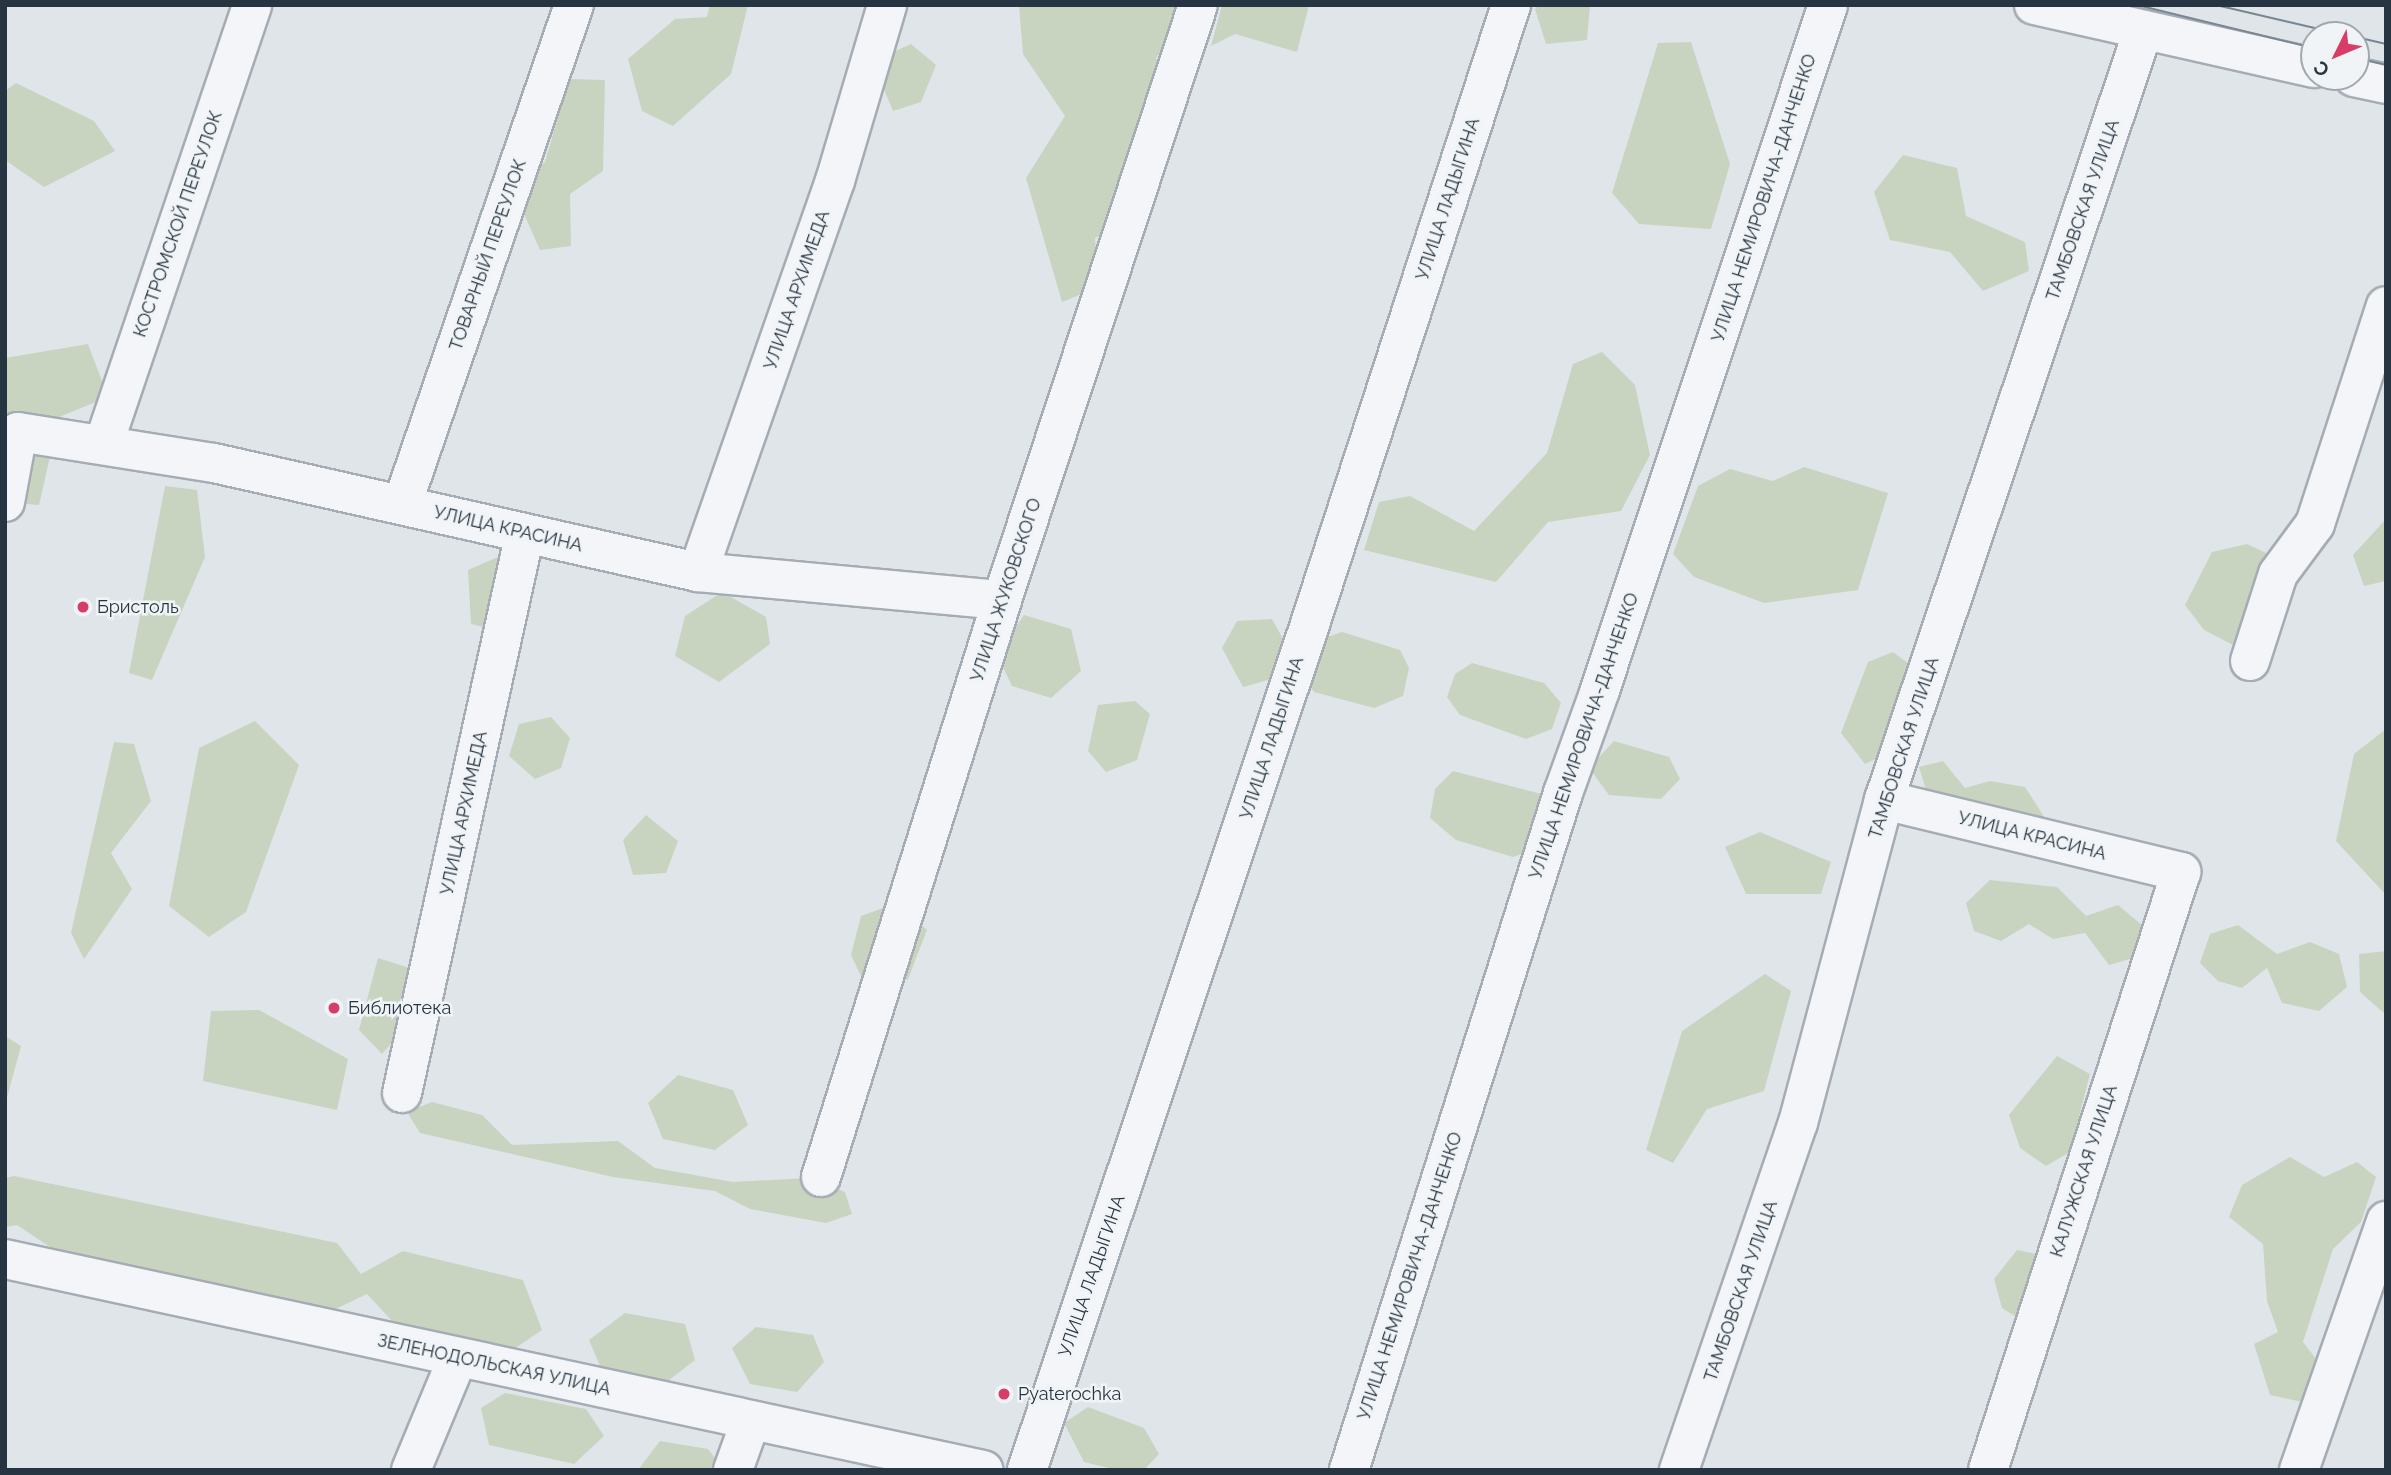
<!DOCTYPE html>
<meta charset="utf-8">
<style>
body{margin:0}
#map{position:relative;width:2391px;height:1475px;overflow:hidden;background:#e0e5ea;font-family:Raleway,sans-serif}
div>[style]{position:absolute}
.green>*{inset:0;background:#c8d4c0}
.roads{filter:drop-shadow(2px 0 #a5acb4) drop-shadow(-2px 0 #a5acb4) drop-shadow(0 2px #a5acb4) drop-shadow(0 -2px #a5acb4)}
.minor>*{height:38px;margin:-19px;padding:0 19px;transform-origin:19px;border-radius:19px;background:#f3f5f8}
.tram>*{height:2px;margin:-1px;padding:0 1px;transform-origin:1px;border-radius:1px;background:#788694}
.dots>*{width:19px;height:19px;translate:-50% -50%;box-sizing:border-box;border:4px solid #f0f4f7;border-radius:50%}
span{translate:-50% -50%;white-space:nowrap;text-align:center;line-height:1.15;-webkit-text-stroke:5px #f0f4f7;paint-order:stroke}
.street-label{font-size:18px;color:#273442}
.poi-label{font-size:18px;color:#273442}
.left{translate:0 -50%;text-align:left}
.frame{position:absolute;inset:0;border:7px solid #273442;pointer-events:none}
.north{position:absolute;left:2300px;top:21px;width:70px;height:70px;box-sizing:border-box;background:#f0f4f7;border:2px solid #a0a7af;border-radius:50%;rotate:227deg;font-size:19px;font-weight:700;line-height:28px;text-align:center;color:#273442}
.north::after{content:'';display:block;margin:auto;width:24px;height:32px;background:#d73d67;clip-path:polygon(50% 0,100% 100%,50% 72%,0 100%)}
</style>
<div id="map">
<div class="green">
<div style="clip-path:polygon(710px 5px,748px 5px,731px 74px,673px 126px,642px 111px,628px 59px,675px 19px,707px 17px)"></div>
<div style="clip-path:polygon(1019px 5px,1193px 5px,1190px 15px,1156px 58px,1166px 83px,1121px 226px,1095px 238px,1099px 287px,1062px 302px,1026px 178px,1065px 116px,1023px 54px)"></div>
<div style="clip-path:polygon(1222px 5px,1309px 5px,1297px 52px,1235px 34px,1211px 46px)"></div>
<div style="clip-path:polygon(1538px 5px,1590px 5px,1587px 40px,1546px 44px,1535px 9px)"></div>
<div style="clip-path:polygon(1691px 42px,1730px 164px,1711px 229px,1639px 224px,1612px 193px,1658px 43px)"></div>
<div style="clip-path:polygon(911px 44px,936px 65px,921px 102px,893px 111px,883px 87px,889px 54px)"></div>
<div style="clip-path:polygon(569px 79px,605px 80px,603px 171px,570px 194px,571px 246px,540px 250px,513px 189px,545px 162px)"></div>
<div style="clip-path:polygon(16px 83px,94px 121px,115px 151px,44px 187px,5px 160px,5px 91px)"></div>
<div style="clip-path:polygon(1903px 155px,1957px 168px,1966px 216px,2025px 242px,2029px 271px,1983px 291px,1950px 252px,1890px 240px,1874px 192px)"></div>
<div style="clip-path:polygon(88px 344px,108px 397px,59px 417px,39px 505px,5px 502px,5px 358px)"></div>
<div style="clip-path:polygon(1602px 352px,1635px 385px,1650px 455px,1621px 511px,1548px 522px,1496px 582px,1364px 550px,1379px 502px,1410px 496px,1474px 531px,1547px 453px,1573px 364px)"></div>
<div style="clip-path:polygon(1804px 467px,1888px 493px,1858px 590px,1764px 603px,1694px 577px,1673px 554px,1698px 486px,1730px 469px,1773px 481px)"></div>
<div style="clip-path:polygon(165px 486px,197px 490px,205px 557px,152px 680px,129px 673px)"></div>
<div style="clip-path:polygon(2386px 519px,2386px 581px,2364px 586px,2353px 555px)"></div>
<div style="clip-path:polygon(2247px 544px,2281px 560px,2237px 647px,2204px 630px,2185px 605px,2212px 552px)"></div>
<div style="clip-path:polygon(498px 557px,524px 585px,512px 634px,471px 624px,468px 570px)"></div>
<div style="clip-path:polygon(722px 592px,766px 617px,770px 644px,719px 682px,675px 656px,685px 616px)"></div>
<div style="clip-path:polygon(1024px 615px,1071px 629px,1081px 671px,1051px 698px,1012px 686px,997px 655px)"></div>
<div style="clip-path:polygon(1272px 619px,1287px 646px,1275px 678px,1243px 687px,1222px 648px,1237px 621px)"></div>
<div style="clip-path:polygon(1342px 632px,1400px 650px,1409px 668px,1403px 696px,1374px 708px,1314px 692px,1302px 674px,1315px 641px)"></div>
<div style="clip-path:polygon(1893px 652px,1917px 670px,1892px 751px,1865px 764px,1841px 733px,1868px 662px)"></div>
<div style="clip-path:polygon(1472px 663px,1544px 683px,1561px 703px,1552px 729px,1526px 739px,1460px 715px,1447px 697px,1455px 674px)"></div>
<div style="clip-path:polygon(1135px 701px,1150px 714px,1137px 760px,1106px 772px,1088px 751px,1098px 705px)"></div>
<div style="clip-path:polygon(551px 717px,570px 738px,561px 768px,535px 779px,509px 756px,519px 724px)"></div>
<div style="clip-path:polygon(255px 721px,299px 765px,246px 912px,209px 937px,169px 906px,199px 748px)"></div>
<div style="clip-path:polygon(2386px 729px,2384px 817px,2386px 895px,2336px 841px,2354px 754px)"></div>
<div style="clip-path:polygon(1614px 741px,1669px 757px,1680px 779px,1661px 799px,1609px 795px,1589px 768px)"></div>
<div style="clip-path:polygon(114px 742px,134px 744px,151px 801px,111px 853px,132px 889px,84px 959px,71px 933px)"></div>
<div style="clip-path:polygon(1943px 761px,1965px 788px,1990px 781px,2025px 787px,2048px 823px,1929px 800px,1919px 767px)"></div>
<div style="clip-path:polygon(1453px 771px,1549px 796px,1552px 843px,1513px 857px,1456px 840px,1430px 818px,1435px 789px)"></div>
<div style="clip-path:polygon(646px 815px,678px 841px,666px 873px,633px 875px,623px 840px)"></div>
<div style="clip-path:polygon(1760px 832px,1831px 862px,1821px 894px,1746px 894px,1725px 847px)"></div>
<div style="clip-path:polygon(1990px 880px,2057px 887px,2086px 916px,2118px 905px,2149px 931px,2147px 954px,2109px 965px,2085px 933px,2053px 939px,2029px 924px,2001px 941px,1974px 931px,1966px 903px)"></div>
<div style="clip-path:polygon(897px 903px,927px 930px,908px 979px,868px 991px,851px 955px,861px 916px)"></div>
<div style="clip-path:polygon(2238px 925px,2277px 954px,2310px 942px,2339px 954px,2347px 987px,2319px 1011px,2282px 1003px,2267px 968px,2242px 988px,2218px 981px,2200px 963px,2210px 934px)"></div>
<div style="clip-path:polygon(2386px 951px,2386px 1015px,2360px 992px,2359px 954px)"></div>
<div style="clip-path:polygon(378px 958px,410px 968px,404px 1029px,382px 1054px,359px 1030px)"></div>
<div style="clip-path:polygon(1765px 974px,1791px 991px,1764px 1091px,1707px 1109px,1673px 1163px,1646px 1150px,1682px 1031px)"></div>
<div style="clip-path:polygon(259px 1010px,348px 1059px,337px 1110px,203px 1081px,211px 1011px)"></div>
<div style="clip-path:polygon(5px 1036px,21px 1046px,5px 1105px)"></div>
<div style="clip-path:polygon(2057px 1056px,2090px 1074px,2070px 1152px,2046px 1166px,2020px 1148px,2009px 1115px)"></div>
<div style="clip-path:polygon(678px 1075px,733px 1090px,748px 1125px,715px 1150px,663px 1139px,648px 1103px)"></div>
<div style="clip-path:polygon(432px 1102px,482px 1115px,512px 1145px,618px 1141px,655px 1168px,733px 1182px,809px 1178px,845px 1192px,852px 1214px,826px 1223px,750px 1209px,715px 1191px,613px 1177px,420px 1133px,407px 1112px)"></div>
<div style="clip-path:polygon(2290px 1157px,2324px 1177px,2357px 1162px,2376px 1177px,2361px 1222px,2333px 1249px,2303px 1342px,2320px 1364px,2307px 1403px,2270px 1395px,2254px 1344px,2278px 1332px,2267px 1301px,2263px 1244px,2229px 1217px,2242px 1185px)"></div>
<div style="clip-path:polygon(14px 1176px,337px 1243px,361px 1274px,403px 1251px,523px 1280px,542px 1330px,508px 1353px,406px 1336px,367px 1294px,323px 1315px,77px 1265px,17px 1225px,5px 1227px,5px 1178px)"></div>
<div style="clip-path:polygon(2017px 1250px,2037px 1254px,2041px 1291px,2018px 1318px,2002px 1308px,1994px 1279px)"></div>
<div style="clip-path:polygon(625px 1313px,685px 1324px,695px 1360px,655px 1391px,605px 1378px,589px 1340px)"></div>
<div style="clip-path:polygon(756px 1327px,813px 1335px,824px 1362px,797px 1392px,750px 1384px,732px 1348px)"></div>
<div style="clip-path:polygon(505px 1393px,586px 1409px,604px 1436px,574px 1464px,489px 1445px,481px 1408px)"></div>
<div style="clip-path:polygon(1088px 1407px,1144px 1428px,1159px 1454px,1144px 1470px,1117px 1470px,1084px 1462px,1064px 1423px)"></div>
<div style="clip-path:polygon(660px 1441px,708px 1449px,724px 1470px,638px 1470px)"></div>
</div>
<div class="roads">
<div class="minor">
<div style="left:2034px;top:5px;width:287px;rotate:12.7deg"></div>
<div style="left:2354px;top:77px;width:33px;rotate:12deg"></div>
<div style="left:104px;top:443px;width:462px;rotate:-71.3deg"></div>
<div style="left:5px;top:502px;width:71px;rotate:-79.5deg"></div>
<div style="left:18px;top:432px;width:198px;rotate:9deg"></div>
<div style="left:214px;top:463px;width:496px;rotate:12.7deg"></div>
<div style="left:698px;top:572px;width:305px;rotate:5.3deg"></div>
<div style="left:402px;top:505px;width:529px;rotate:-71.02deg"></div>
<div style="left:698px;top:572px;width:414px;rotate:-70.7deg"></div>
<div style="left:835px;top:181px;width:184px;rotate:-73.5deg"></div>
<div style="left:2250px;top:661px;width:91px;rotate:-72.2deg"></div>
<div style="left:2278px;top:574px;width:62px;rotate:-53.5deg"></div>
<div style="left:2315px;top:524px;width:229px;rotate:-72deg"></div>
<div style="left:1884px;top:800px;width:306px;rotate:13.6deg"></div>
<div style="left:2181px;top:872px;width:628px;rotate:107.89deg"></div>
<div style="left:402px;top:1093px;width:573px;rotate:-77.61deg"></div>
<div style="left:821px;top:1177px;width:605px;rotate:-72.58deg"></div>
<div style="left:1002px;top:600px;width:626px;rotate:-71.77deg"></div>
<div style="left:5px;top:1259px;width:1001px;rotate:12.17deg"></div>
<div style="left:411px;top:1470px;width:122px;rotate:-67.4deg"></div>
<div style="left:733px;top:1470px;width:53px;rotate:-70.2deg"></div>
<div style="left:1027px;top:1470px;width:895px;rotate:-71.5deg"></div>
<div style="left:1311px;top:621px;width:648px;rotate:-72.01deg"></div>
<div style="left:1349px;top:1470px;width:710px;rotate:-72.46deg"></div>
<div style="left:1563px;top:793px;width:109px;rotate:-70.2deg"></div>
<div style="left:1600px;top:690px;width:722px;rotate:-71.59deg"></div>
<div style="left:1679px;top:1470px;width:367px;rotate:-71.1deg"></div>
<div style="left:1798px;top:1123px;width:334px;rotate:-75.1deg"></div>
<div style="left:1884px;top:800px;width:811px;rotate:-71.39deg"></div>
<div style="left:2299px;top:1470px;width:264px;rotate:-70.7deg"></div>
</div>
</div>
<div class="tram">
<div style="left:2137px;top:5px;width:182px;rotate:13.7deg"></div>
<div style="left:2216px;top:5px;width:132px;rotate:13.1deg"></div>
<div style="left:2356px;top:37px;width:31px;rotate:13deg"></div>
<div style="left:2356px;top:58px;width:31px;rotate:13deg"></div>
</div>
<div class="dots">
<div style="left:83px;top:607px;background:#d73d67"></div>
<div style="left:334px;top:1008px;background:#d73d67"></div>
<div style="left:1004px;top:1394px;background:#d73d67"></div>
</div>
<div class="street-label">
<span style="left:1764px;top:198px;rotate:-72deg">УЛИЦА НЕМИРОВИЧА-ДАНЧЕНКО</span>
<span style="left:1448px;top:199px;rotate:-72deg">УЛИЦА ЛАДЫГИНА</span>
<span style="left:2083px;top:210px;rotate:-71deg">ТАМБОВСКАЯ УЛИЦА</span>
<span style="left:178px;top:224px;rotate:-71deg">КОСТРОМСКОЙ ПЕРЕУЛОК</span>
<span style="left:488px;top:255px;rotate:-71deg">ТОВАРНЫЙ ПЕРЕУЛОК</span>
<span style="left:797px;top:290px;rotate:-71deg">УЛИЦА АРХИМЕДА</span>
<span style="left:508px;top:529px;rotate:13deg">УЛИЦА КРАСИНА</span>
<span style="left:1006px;top:590px;rotate:-72deg">УЛИЦА ЖУКОВСКОГО</span>
<span style="left:1584px;top:736px;rotate:-71deg">УЛИЦА НЕМИРОВИЧА-ДАНЧЕНКО</span>
<span style="left:1272px;top:738px;rotate:-72deg">УЛИЦА ЛАДЫГИНА</span>
<span style="left:1904px;top:748px;rotate:-72deg">ТАМБОВСКАЯ УЛИЦА</span>
<span style="left:464px;top:813px;rotate:-78deg">УЛИЦА АРХИМЕДА</span>
<span style="left:2032px;top:836px;rotate:14deg">УЛИЦА КРАСИНА</span>
<span style="left:2084px;top:1171px;rotate:-72deg">КАЛУЖСКАЯ УЛИЦА</span>
<span style="left:1092px;top:1276px;rotate:-71deg">УЛИЦА ЛАДЫГИНА</span>
<span style="left:1410px;top:1276px;rotate:-72deg">УЛИЦА НЕМИРОВИЧА-ДАНЧЕНКО</span>
<span style="left:1741px;top:1291px;rotate:-71deg">ТАМБОВСКАЯ УЛИЦА</span>
<span style="left:494px;top:1365px;rotate:12deg">ЗЕЛЕНОДОЛЬСКАЯ УЛИЦА</span>
</div>
<div class="poi-label">
<span class="left" style="left:97px;top:607px">Бристоль</span>
<span class="left" style="left:348px;top:1008px">Библиотека</span>
<span class="left" style="left:1018px;top:1394px">Pyaterochka</span>
</div>
<div class="frame"></div>
<div class="north">С</div>
</div>
